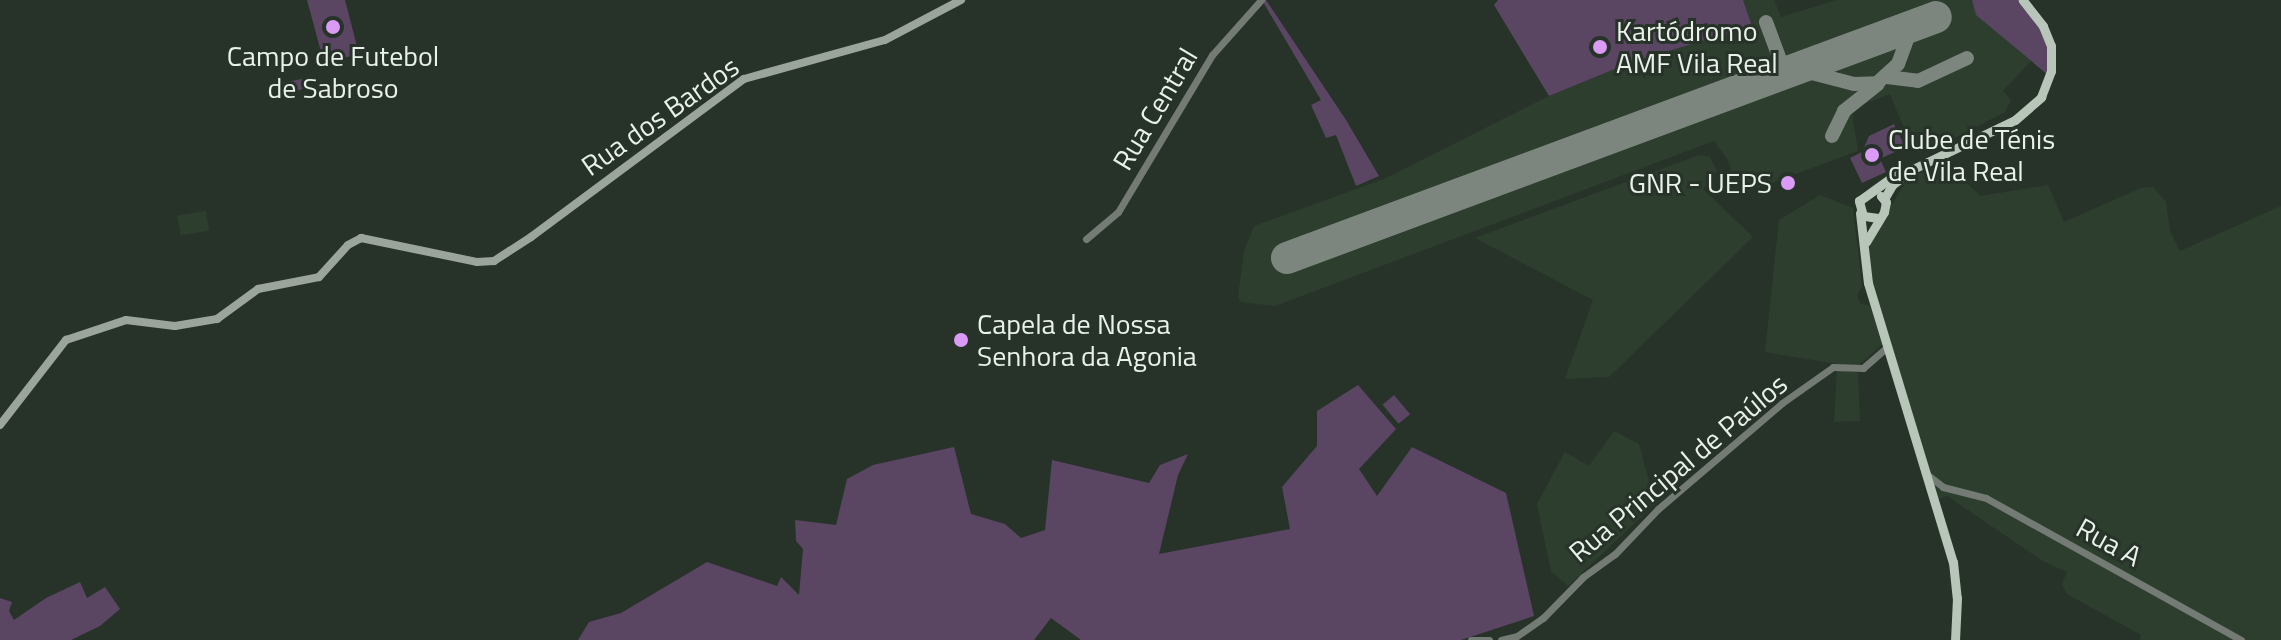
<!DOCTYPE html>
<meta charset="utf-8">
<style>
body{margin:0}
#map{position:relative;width:2281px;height:640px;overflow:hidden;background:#273329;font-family:"Titillium Web",sans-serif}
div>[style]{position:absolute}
.built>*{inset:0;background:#2d3e2f;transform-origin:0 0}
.green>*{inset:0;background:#5a4563;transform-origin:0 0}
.taxiway>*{height:14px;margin:-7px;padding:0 7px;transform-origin:7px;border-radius:7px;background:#7c867e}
.runway>*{height:32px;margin:-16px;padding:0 16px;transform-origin:16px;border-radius:16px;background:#7c867e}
.tertiary>*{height:7px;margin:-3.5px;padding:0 3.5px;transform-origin:3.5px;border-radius:3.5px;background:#747b75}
.secondary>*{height:8px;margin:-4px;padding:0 4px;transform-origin:4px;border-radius:4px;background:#9ba59c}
.primary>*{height:9px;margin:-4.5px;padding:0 4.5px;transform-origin:4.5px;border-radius:4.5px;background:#b8c5b9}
.dots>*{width:22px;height:22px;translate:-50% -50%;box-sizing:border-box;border:4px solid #273329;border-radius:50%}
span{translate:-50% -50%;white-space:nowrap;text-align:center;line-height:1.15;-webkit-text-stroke:6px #273329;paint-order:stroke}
.poi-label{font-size:28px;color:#e9f1ea}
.left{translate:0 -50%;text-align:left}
.right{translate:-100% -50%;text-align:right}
.street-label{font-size:28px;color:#e9f1ea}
</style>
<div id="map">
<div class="built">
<div style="clip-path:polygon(1743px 0,1774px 0,1781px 17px,1836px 0,1972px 0,1977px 15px,2031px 61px,2003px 91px,2011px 100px,2005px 112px,1943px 144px,1914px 152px,1890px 94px,1851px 109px,1858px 151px,1739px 195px,1728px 160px,1714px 141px,1275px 306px,1241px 302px,1238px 297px,1244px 251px,1254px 226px,1384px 179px,1549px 96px,1632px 62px,1752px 26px)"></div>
<div style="clip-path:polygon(1699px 155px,1710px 157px,1717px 171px,1703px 189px,1753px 237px,1609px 377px,1565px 379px,1593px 300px,1475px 238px)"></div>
<div style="clip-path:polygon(1943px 159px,1980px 196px,2048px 185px,2064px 222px,2141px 188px,2153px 187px,2166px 202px,2170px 231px,2180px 251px,2281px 206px,2281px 640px,2140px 640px,2141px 635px,2067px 594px,2062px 584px,2067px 572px,2043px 561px,1947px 496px,1938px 499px,1868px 270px,1868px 242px,1906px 182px)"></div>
<div style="clip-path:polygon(1820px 195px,1853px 208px,1862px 287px,1857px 294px,1860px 303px,1870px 306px,1883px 344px,1856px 367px,1765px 352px,1779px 220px)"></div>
<div style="left:206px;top:211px;width:20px;height:29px;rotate:81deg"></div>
<div style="clip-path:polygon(1837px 369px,1858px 373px,1860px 421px,1834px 422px)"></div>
<div style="clip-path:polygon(1614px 431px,1639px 444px,1655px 504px,1568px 586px,1551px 571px,1537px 504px,1565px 452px,1589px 466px)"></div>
</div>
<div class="green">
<div style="clip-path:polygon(307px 0,345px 0,359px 54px,324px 63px)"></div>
<div style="clip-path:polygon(1266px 0,1346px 120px,1379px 176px,1356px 186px,1336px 135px,1326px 138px,1311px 105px,1321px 100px,1263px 2px)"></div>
<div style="clip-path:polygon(1498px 0,1743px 0,1752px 26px,1632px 62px,1549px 96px,1494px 5px)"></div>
<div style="clip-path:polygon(1972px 0,2020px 0,2037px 21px,2048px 50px,2048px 75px,1976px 15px)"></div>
<div style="clip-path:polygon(307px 78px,307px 87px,283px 97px,281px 83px)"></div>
<div style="clip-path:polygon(1894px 124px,1905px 147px,1880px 159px,1886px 172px,1862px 183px,1850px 158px,1862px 152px,1869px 136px)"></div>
<div style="clip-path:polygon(1358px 385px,1396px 429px,1359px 469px,1377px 496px,1412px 447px,1506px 493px,1534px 616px,1461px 640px,1081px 640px,1051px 618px,1034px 640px,578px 640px,589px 622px,621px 613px,707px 562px,777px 586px,781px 577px,799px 595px,803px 549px,796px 541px,795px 520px,836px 525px,847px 479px,873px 465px,954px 447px,971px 514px,1005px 524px,1021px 538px,1045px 530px,1052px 460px,1149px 483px,1160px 465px,1188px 454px,1178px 475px,1159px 554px,1290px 529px,1282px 487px,1317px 446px,1317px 411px)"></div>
<div style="left:1394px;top:395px;width:25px;height:15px;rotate:50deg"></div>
<div style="clip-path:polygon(80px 582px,87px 598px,105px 587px,120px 609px,100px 626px,71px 640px,0 640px,0 598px,12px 602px,9px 611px,14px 620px,46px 598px)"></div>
</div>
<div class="taxiway">
<div style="left:1766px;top:22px;width:54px;rotate:69.6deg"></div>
<div style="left:1796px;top:69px;width:60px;rotate:14.5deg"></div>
<div style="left:1854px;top:84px;width:23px;rotate:-2deg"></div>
<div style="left:1877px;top:83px;width:28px;rotate:-42deg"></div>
<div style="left:1898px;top:64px;width:40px;rotate:-69.8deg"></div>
<div style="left:1887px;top:77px;width:31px;rotate:7deg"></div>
<div style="left:1918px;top:81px;width:54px;rotate:-25.1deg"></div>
<div style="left:1832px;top:136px;width:28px;rotate:-64deg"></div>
<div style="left:1844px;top:111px;width:43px;rotate:-38.5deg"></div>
</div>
<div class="runway">
<div style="left:1287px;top:258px;width:692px;rotate:-20.37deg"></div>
</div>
<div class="tertiary">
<div style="left:1086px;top:239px;width:42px;rotate:-40.2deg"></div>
<div style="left:1118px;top:212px;width:183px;rotate:-59.1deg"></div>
<div style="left:1212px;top:55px;width:74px;rotate:-48.3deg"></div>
<div style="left:1929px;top:476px;width:18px;rotate:38deg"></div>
<div style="left:1943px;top:487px;width:44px;rotate:14.3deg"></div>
<div style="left:1986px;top:498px;width:292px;rotate:29.1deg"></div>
<div style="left:1471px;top:640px;width:18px"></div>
<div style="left:1501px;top:640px;width:16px;rotate:-14deg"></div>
<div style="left:1517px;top:636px;width:32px;rotate:-35deg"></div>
<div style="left:1543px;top:618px;width:57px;rotate:-45.7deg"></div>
<div style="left:1583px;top:577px;width:39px;rotate:-36deg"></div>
<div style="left:1615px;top:554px;width:62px;rotate:-46.3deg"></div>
<div style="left:1658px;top:509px;width:163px;rotate:-40.5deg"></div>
<div style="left:1782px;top:403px;width:62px;rotate:-35.2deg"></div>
<div style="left:1833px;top:367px;width:30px;rotate:2deg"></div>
<div style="left:1863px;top:368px;width:33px;rotate:-41deg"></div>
</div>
<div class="secondary">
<div style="left:0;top:425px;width:108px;rotate:-52.2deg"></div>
<div style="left:66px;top:340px;width:63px;rotate:-18.4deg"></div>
<div style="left:126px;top:320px;width:49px;rotate:7deg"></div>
<div style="left:175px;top:326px;width:43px;rotate:-9.5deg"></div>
<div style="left:217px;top:319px;width:51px;rotate:-36.2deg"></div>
<div style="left:258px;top:289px;width:62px;rotate:-11.1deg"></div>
<div style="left:319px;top:277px;width:43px;rotate:-47.8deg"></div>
<div style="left:348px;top:245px;width:15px;rotate:-28deg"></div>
<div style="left:361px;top:238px;width:118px;rotate:11.7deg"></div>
<div style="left:477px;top:262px;width:17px;rotate:-3deg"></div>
<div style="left:494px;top:261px;width:44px;rotate:-33deg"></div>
<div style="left:531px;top:237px;width:265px;rotate:-36.6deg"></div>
<div style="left:744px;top:79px;width:146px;rotate:-15.5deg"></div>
<div style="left:885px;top:40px;width:86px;rotate:-27.8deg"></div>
</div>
<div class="primary">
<div style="left:1884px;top:199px;width:16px;rotate:-60deg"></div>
<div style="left:1892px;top:185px;width:26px;rotate:-37deg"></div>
<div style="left:1913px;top:169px;width:113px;rotate:-25.7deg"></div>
<div style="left:2015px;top:120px;width:35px;rotate:-41deg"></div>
<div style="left:2041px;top:97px;width:28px;rotate:-69deg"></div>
<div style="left:2051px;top:71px;width:25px;rotate:-90deg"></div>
<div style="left:2051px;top:46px;width:22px;rotate:-112deg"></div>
<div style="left:2043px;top:26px;width:33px;rotate:-128deg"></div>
<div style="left:1860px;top:213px;width:70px;rotate:83.5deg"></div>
<div style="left:1868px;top:283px;width:292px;rotate:73.1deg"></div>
<div style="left:1953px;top:562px;width:36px;rotate:84deg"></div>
<div style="left:1957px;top:598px;width:42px;rotate:92.7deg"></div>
<div style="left:1878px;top:218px;width:15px;rotate:-172deg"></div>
<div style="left:1863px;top:216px;width:16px;rotate:-105deg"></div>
<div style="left:1859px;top:201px;width:44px;rotate:-35.8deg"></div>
<div style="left:1866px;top:242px;width:35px;rotate:-59deg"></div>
<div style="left:1884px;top:212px;width:10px;rotate:-79deg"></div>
<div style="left:1886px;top:202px;width:8px;rotate:-130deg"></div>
</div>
<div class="dots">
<div style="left:333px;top:27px;background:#da9af6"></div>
<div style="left:1600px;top:47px;background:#da9af6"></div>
<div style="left:1872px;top:155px;background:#da9af6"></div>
<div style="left:1788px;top:183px;background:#da9af6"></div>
<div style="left:961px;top:340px;background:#da9af6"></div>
</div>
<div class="poi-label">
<span class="left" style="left:1616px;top:47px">Kartódromo<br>AMF Vila Real</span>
<span style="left:333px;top:72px">Campo de Futebol<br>de Sabroso</span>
<span class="left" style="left:1888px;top:155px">Clube de Ténis<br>de Vila Real</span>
<span class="right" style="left:1772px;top:183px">GNR - UEPS</span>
<span class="left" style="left:977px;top:340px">Capela de Nossa<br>Senhora da Agonia</span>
</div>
<div class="street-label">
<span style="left:1155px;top:109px;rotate:-59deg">Rua Central</span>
<span style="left:660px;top:116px;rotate:-35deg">Rua dos Bardos</span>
<span style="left:1678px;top:468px;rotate:-40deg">Rua Principal de Paúlos</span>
<span style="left:2109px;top:542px;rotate:29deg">Rua A</span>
</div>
</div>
